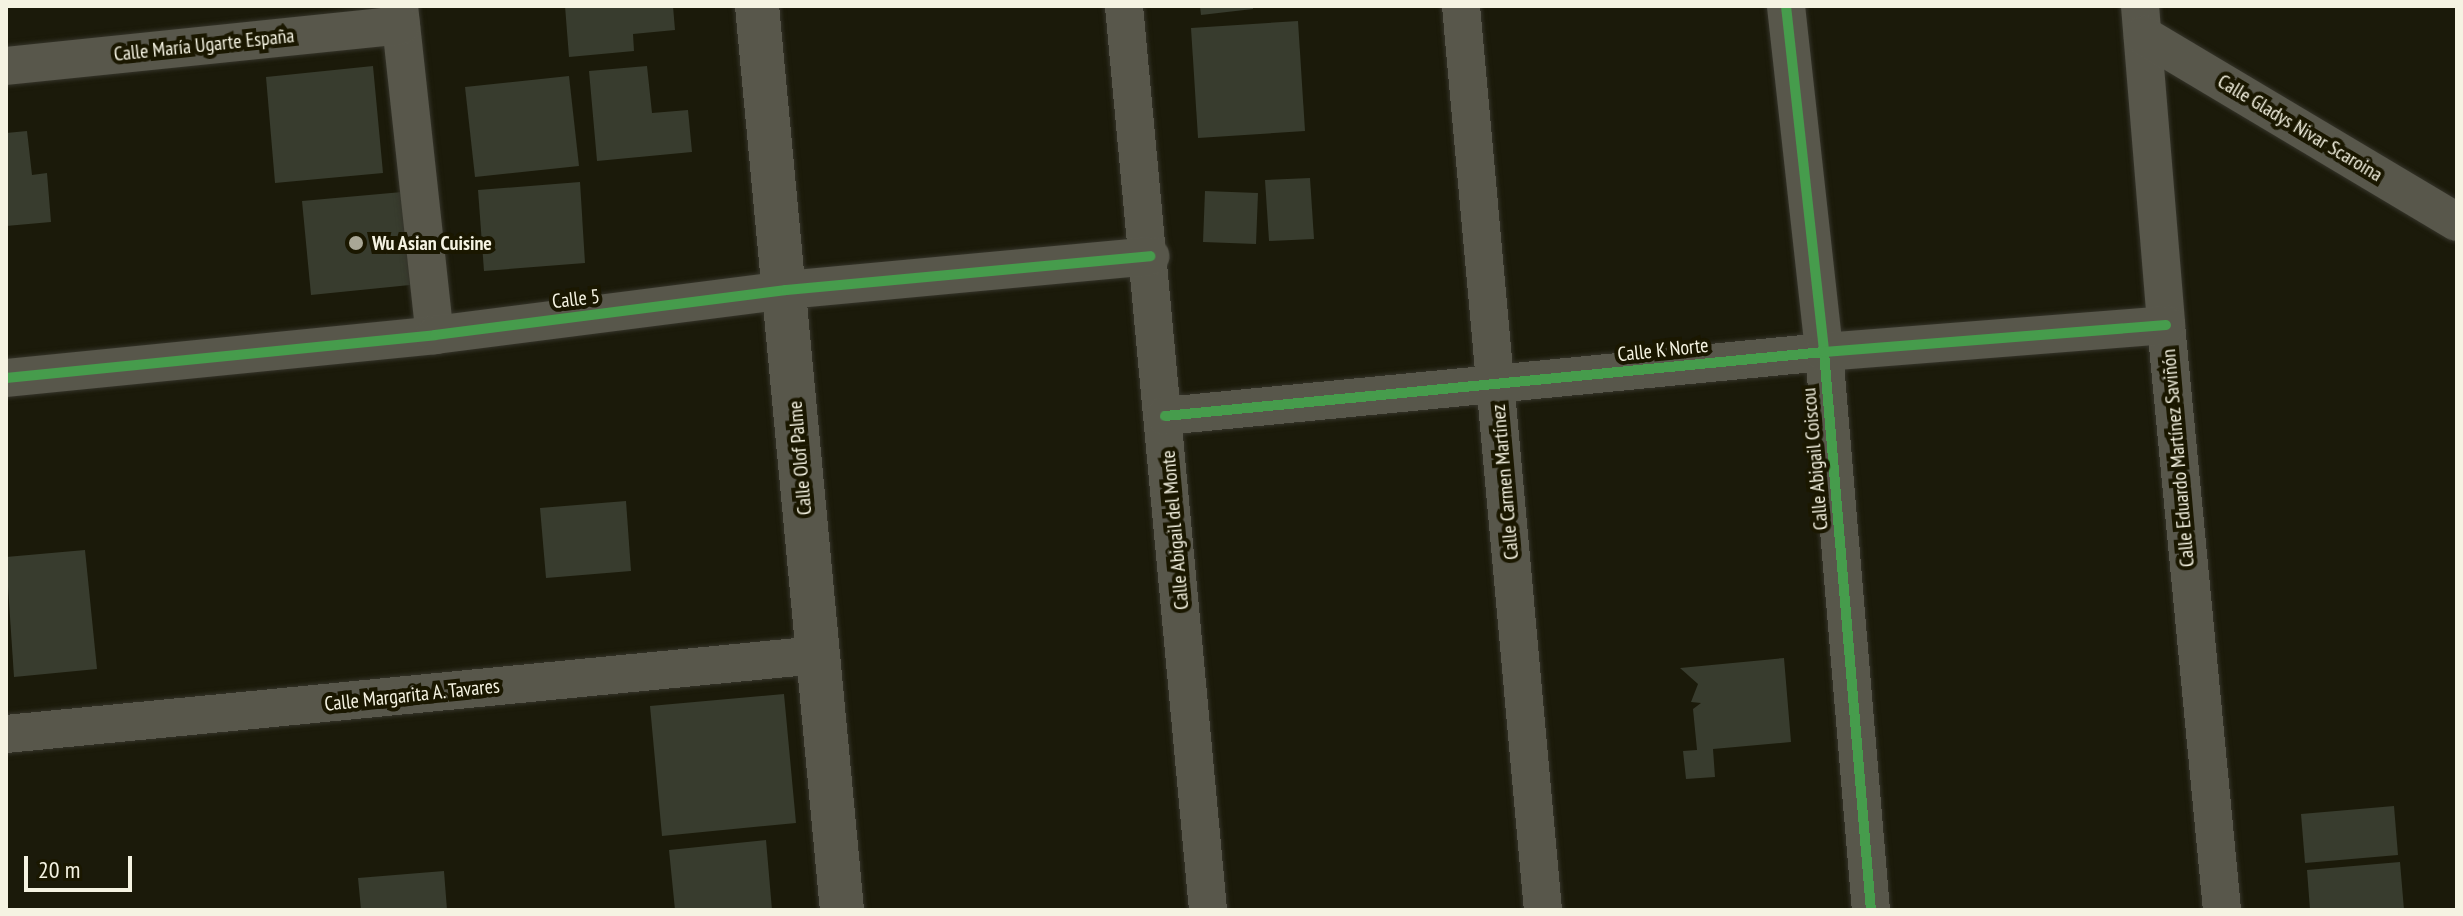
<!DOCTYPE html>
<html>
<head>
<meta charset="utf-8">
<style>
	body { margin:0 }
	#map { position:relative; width:2463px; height:916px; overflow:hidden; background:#1b1a0a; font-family:"PT Sans Narrow",sans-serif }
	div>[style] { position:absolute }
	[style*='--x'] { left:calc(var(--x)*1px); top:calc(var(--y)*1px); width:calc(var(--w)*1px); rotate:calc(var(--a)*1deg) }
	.building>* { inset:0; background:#383c2e }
	.roads { filter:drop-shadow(0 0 2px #35342a) drop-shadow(0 0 2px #35342a) }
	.minor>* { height:38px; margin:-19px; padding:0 19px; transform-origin:19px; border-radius:19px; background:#58574b }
	.tertiary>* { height:44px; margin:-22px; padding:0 22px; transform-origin:22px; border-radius:22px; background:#58574b }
	.cycleway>* { height:10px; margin:-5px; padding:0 5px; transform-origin:5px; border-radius:5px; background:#469c4c }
	.dots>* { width:22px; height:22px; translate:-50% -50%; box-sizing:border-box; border:4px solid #1a1700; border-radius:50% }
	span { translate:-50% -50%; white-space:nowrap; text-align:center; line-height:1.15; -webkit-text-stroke:8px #1a1700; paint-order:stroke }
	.street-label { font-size:20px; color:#f5f3e2 }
	.poi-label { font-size:20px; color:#f5f3e2; font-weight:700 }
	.left { translate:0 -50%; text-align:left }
	.frame { position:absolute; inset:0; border:8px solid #f5f3e2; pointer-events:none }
	.scale { position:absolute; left:24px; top:856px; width:108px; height:36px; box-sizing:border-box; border:4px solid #f5f3e2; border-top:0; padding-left:10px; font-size:24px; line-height:28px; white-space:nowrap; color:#f5f3e2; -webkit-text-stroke:6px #1a1700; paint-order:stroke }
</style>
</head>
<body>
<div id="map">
	<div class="building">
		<i style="clip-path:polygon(565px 6px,673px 6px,675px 30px,633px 34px,634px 51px,569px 57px)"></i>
		<i style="clip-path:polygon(1200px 6px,1253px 6px,1253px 9px,1201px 15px)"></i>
		<i style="clip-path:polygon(1298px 21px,1305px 131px,1198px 138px,1191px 28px)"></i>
		<i style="clip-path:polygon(373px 66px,383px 173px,275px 183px,266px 77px)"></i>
		<i style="clip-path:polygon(647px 66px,652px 113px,688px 110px,692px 152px,597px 161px,589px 71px)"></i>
		<i style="clip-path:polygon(569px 76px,579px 166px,475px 177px,465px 87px)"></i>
		<i style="clip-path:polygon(27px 131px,32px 175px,47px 173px,51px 222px,6px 226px,6px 133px)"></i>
		<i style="clip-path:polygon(1310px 178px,1314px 239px,1269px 241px,1265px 180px)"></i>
		<i style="clip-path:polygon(580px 182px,585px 263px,484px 271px,478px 190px)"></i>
		<i style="clip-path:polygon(1205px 191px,1258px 193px,1256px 244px,1203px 242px)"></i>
		<i style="clip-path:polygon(402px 192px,410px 285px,311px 295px,302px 201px)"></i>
		<i style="clip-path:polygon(626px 501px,631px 571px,546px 578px,540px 508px)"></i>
		<i style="clip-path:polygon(85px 550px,97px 669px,14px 677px,6px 557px)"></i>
		<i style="clip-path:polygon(1784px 658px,1791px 742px,1713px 749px,1715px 777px,1686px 779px,1683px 751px,1697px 750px,1693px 709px,1701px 703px,1691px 702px,1698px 684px,1680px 668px)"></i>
		<i style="clip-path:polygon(784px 694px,796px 823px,662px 836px,650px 706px)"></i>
		<i style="clip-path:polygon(2394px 806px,2398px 855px,2305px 863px,2301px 814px)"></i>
		<i style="clip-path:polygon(766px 840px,772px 910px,675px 910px,669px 850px)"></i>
		<i style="clip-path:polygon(2400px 862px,2404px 910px,2310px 910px,2307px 870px)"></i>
		<i style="clip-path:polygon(444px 871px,447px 910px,361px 910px,358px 878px)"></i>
	</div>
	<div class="roads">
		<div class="minor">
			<i style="--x:399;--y:6;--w:331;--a:83.8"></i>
			<i style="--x:1124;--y:6;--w:908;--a:84.69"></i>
			<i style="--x:1461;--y:6;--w:908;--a:84.82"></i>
			<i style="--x:1786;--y:6;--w:348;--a:83.7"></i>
			<i style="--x:1824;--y:352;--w:560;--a:85.19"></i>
			<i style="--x:2140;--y:6;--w:320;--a:85.3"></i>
			<i style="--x:2166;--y:325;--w:588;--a:84.53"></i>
			<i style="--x:2143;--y:35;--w:365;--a:30.8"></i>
			<i style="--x:6;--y:66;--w:397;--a:-5.9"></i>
			<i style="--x:6;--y:378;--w:431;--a:-5.7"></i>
			<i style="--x:435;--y:335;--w:354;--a:-7.3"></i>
			<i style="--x:786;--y:290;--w:366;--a:-5.3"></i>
			<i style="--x:1165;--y:416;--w:662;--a:-5.55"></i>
			<i style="--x:1824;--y:352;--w:343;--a:-4.5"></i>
			<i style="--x:6;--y:734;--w:815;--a:-5.56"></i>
		</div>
		<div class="tertiary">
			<i style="--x:757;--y:6;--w:908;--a:84.63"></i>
		</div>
	</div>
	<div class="cycleway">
		<i style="--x:1786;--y:6;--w:348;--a:83.7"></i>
		<i style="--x:1824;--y:352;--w:560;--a:85.19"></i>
		<i style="--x:6;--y:378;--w:431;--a:-5.7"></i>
		<i style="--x:435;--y:335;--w:354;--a:-7.3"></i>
		<i style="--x:786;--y:290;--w:366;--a:-5.3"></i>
		<i style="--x:1165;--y:416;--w:662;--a:-5.55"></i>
		<i style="--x:1824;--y:352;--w:343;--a:-4.5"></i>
	</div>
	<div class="dots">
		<i style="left:356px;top:243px;background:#a9a796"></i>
	</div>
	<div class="street-label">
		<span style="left:204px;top:45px;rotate:-6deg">Calle María Ugarte España</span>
		<span style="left:2300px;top:128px;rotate:31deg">Calle Gladys Nivar Scaroina</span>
		<span style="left:576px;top:299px;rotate:-7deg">Calle 5</span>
		<span style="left:1663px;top:350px;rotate:-6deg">Calle K Norte</span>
		<span style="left:800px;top:458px;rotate:-95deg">Calle Olof Palme</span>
		<span style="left:2178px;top:458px;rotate:-95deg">Calle Eduardo Martínez Saviñón</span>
		<span style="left:1815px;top:459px;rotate:-95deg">Calle Abigail Coiscou</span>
		<span style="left:1505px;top:482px;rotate:-95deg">Calle Carmen Martínez</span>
		<span style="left:1175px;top:530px;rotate:-95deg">Calle Abigail del Monte</span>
		<span style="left:412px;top:695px;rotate:-6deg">Calle Margarita A. Tavares</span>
	</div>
	<div class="poi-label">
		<span class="left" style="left:372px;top:243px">Wu Asian Cuisine</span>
	</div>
	<div class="frame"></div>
	<div class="scale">20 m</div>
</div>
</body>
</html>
